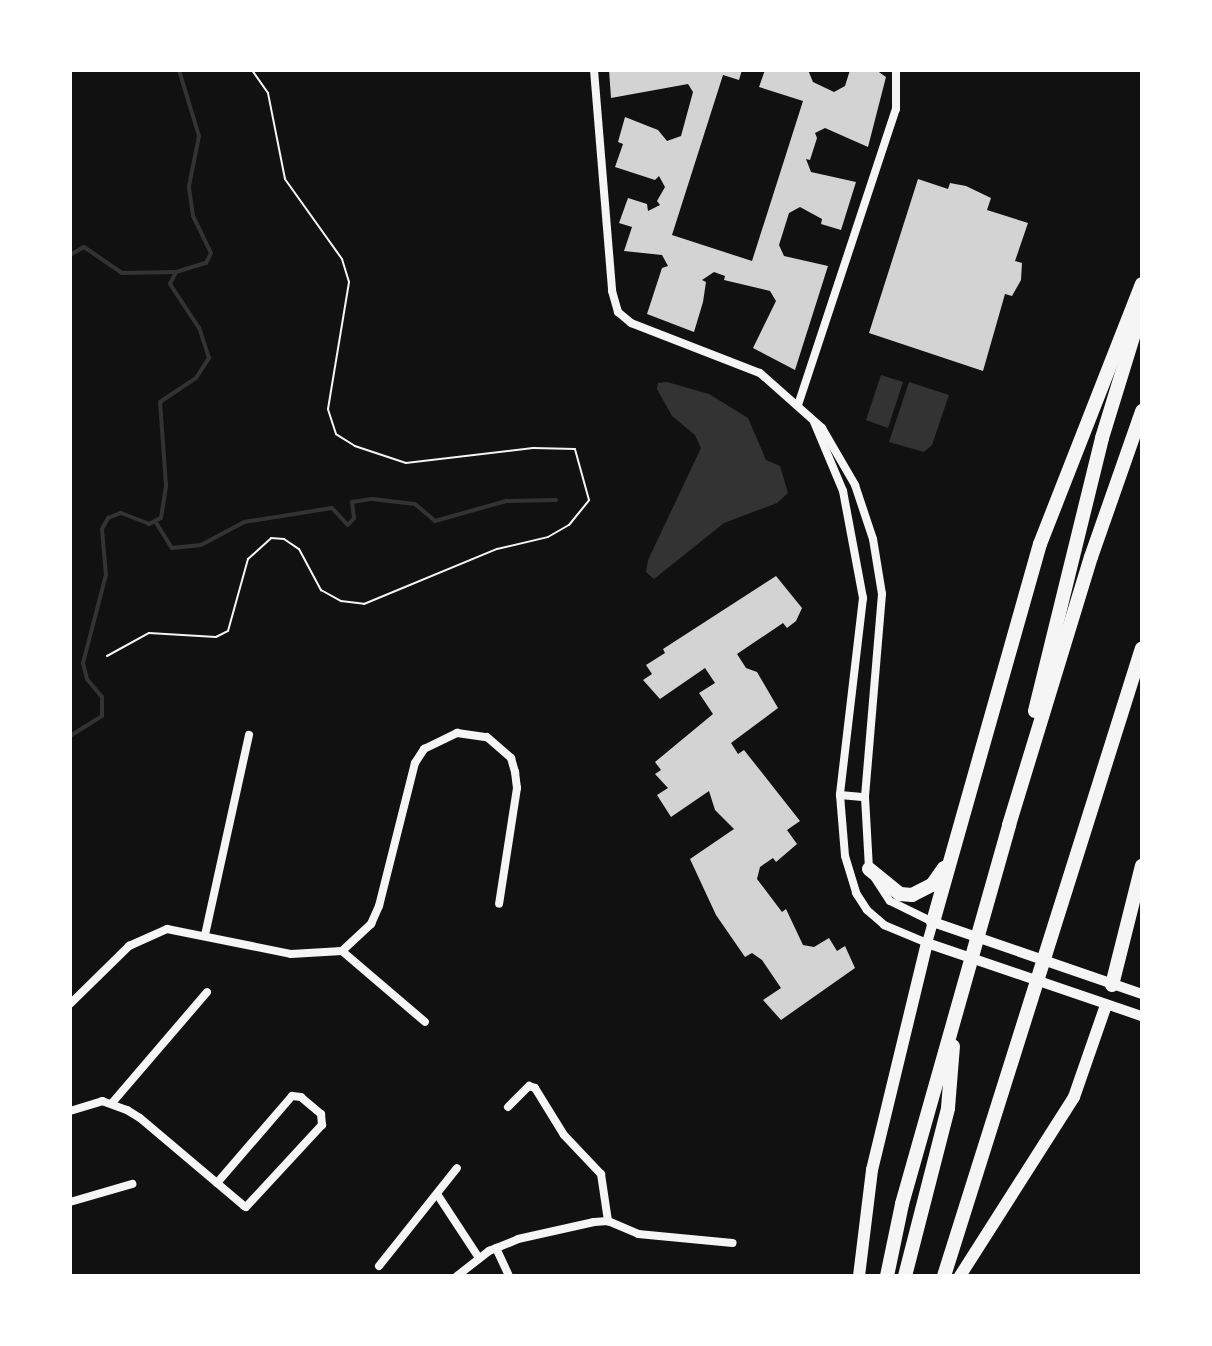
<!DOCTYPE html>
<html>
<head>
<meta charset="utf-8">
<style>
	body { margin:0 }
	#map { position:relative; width:1212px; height:1346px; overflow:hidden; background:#111; font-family:"Noto Sans",sans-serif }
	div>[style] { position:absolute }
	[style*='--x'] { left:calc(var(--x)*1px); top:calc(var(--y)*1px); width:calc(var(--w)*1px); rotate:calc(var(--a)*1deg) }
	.water>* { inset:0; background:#333 }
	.stream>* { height:4px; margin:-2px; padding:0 2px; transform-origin:2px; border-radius:2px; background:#333 }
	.building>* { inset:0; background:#d3d3d3 }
	.path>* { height:2px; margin:-1px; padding:0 1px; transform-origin:1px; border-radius:1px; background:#f5f5f5 }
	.minor>* { height:8px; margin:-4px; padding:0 4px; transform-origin:4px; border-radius:4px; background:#f5f5f5 }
	.tertiary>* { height:10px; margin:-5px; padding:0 5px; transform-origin:5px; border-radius:5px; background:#f5f5f5 }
	.primary>* { height:12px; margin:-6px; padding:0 6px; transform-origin:6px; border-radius:6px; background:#f5f5f5 }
	.motorway>* { height:14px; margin:-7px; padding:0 7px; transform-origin:7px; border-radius:7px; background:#f5f5f5 }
	span { translate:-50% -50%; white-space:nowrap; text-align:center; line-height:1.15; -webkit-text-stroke:7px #fff; paint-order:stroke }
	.frame { position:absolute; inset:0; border:72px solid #fff; pointer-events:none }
</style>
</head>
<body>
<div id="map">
	<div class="water">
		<i style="clip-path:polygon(881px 375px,903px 382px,888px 428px,866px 420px)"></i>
		<i style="clip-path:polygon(667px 382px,709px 394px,748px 418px,766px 460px,780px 466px,788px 493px,777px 503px,724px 523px,654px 579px,646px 572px,648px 560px,701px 448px,695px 435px,672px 416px,657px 389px,658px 383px)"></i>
		<i style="clip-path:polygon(909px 382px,949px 395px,932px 445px,924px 452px,889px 442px)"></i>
	</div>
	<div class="stream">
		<i style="--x:70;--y:255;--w:16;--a:-30"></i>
		<i style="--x:84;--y:247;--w:46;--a:34.4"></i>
		<i style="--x:122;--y:273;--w:54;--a:-1.1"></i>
		<i style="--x:155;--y:521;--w:32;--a:58"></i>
		<i style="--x:172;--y:548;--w:29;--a:-6"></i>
		<i style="--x:201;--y:545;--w:49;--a:-28.1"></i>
		<i style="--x:244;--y:522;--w:89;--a:-9"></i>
		<i style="--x:332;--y:508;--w:23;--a:47"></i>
		<i style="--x:348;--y:525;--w:9;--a:-49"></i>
		<i style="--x:354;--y:518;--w:16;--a:-97"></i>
		<i style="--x:352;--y:502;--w:20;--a:-9"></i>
		<i style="--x:372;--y:499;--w:43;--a:6.6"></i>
		<i style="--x:415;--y:504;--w:26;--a:40"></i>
		<i style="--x:435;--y:521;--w:74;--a:-15.7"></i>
		<i style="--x:506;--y:501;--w:50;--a:-1.1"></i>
		<i style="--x:70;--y:736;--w:38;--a:-32"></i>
		<i style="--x:102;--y:716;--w:19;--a:-90"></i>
		<i style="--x:102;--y:697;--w:23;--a:-130"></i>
		<i style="--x:87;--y:679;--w:16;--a:-104"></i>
		<i style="--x:83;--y:663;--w:91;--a:-75.4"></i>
		<i style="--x:106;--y:575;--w:46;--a:-95"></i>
		<i style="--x:102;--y:529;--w:13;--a:-61"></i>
		<i style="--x:108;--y:518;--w:14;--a:-21"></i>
		<i style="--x:121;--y:513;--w:30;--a:21"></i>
		<i style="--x:149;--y:524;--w:13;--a:-27"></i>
		<i style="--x:161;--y:518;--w:33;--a:-81"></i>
		<i style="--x:166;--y:485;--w:83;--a:-94.1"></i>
		<i style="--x:160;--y:402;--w:43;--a:-33.7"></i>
		<i style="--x:196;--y:378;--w:24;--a:-57"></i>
		<i style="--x:209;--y:358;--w:32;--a:-108"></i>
		<i style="--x:199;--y:328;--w:53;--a:-123.4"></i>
		<i style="--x:170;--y:284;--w:13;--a:-63"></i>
		<i style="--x:176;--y:272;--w:31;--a:-17"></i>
		<i style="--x:206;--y:263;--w:11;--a:-63"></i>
		<i style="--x:211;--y:253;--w:41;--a:-115.9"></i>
		<i style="--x:193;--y:216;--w:30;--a:-98"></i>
		<i style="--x:189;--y:186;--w:51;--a:-78.7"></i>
		<i style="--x:199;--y:136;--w:69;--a:-106.9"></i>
	</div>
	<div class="building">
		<i style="clip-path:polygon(609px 70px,742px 70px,739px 80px,723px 75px,672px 235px,752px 261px,803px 101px,759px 87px,765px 70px,808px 70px,813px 82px,834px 92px,845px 86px,850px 70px,876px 70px,886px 77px,868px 147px,825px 128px,815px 133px,817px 138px,810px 160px,806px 159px,811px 172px,856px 182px,841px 230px,821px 224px,822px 219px,800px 207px,789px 213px,779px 245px,784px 256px,828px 266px,795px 370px,753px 348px,776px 301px,770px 291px,724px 280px,725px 276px,714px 272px,702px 280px,706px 282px,703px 302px,694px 332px,647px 314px,662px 268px,668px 266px,662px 255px,624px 251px,632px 227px,619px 223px,628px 198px,647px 204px,648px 211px,660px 205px,657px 201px,665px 187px,659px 176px,655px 180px,615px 167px,623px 144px,618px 142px,625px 117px,658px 130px,667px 141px,681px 136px,693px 92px,688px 84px,611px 98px)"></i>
		<i style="clip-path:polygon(918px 179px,948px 189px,950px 183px,966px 186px,991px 198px,987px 210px,1028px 223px,1015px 261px,1022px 263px,1021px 280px,1012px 296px,1005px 294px,983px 371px,869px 333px)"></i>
		<i style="clip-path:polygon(776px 576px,802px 608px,796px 621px,787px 628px,783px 623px,737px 654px,746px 668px,757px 672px,778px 708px,731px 743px,738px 754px,744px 750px,800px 821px,787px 830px,797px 844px,776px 862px,773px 858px,760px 867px,757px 879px,782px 912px,786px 909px,803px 945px,814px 947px,829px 938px,837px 951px,845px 946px,855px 968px,781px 1020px,763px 1000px,781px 988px,762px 960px,752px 953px,745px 957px,716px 915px,690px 859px,734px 829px,715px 810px,709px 791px,671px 817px,657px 795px,668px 788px,655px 774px,661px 770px,655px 762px,713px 714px,699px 693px,715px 683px,705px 668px,660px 699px,643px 680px,652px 674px,646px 665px,665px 653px,663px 649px)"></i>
	</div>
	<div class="path">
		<i style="--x:107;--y:656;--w:48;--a:-28.7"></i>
		<i style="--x:149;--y:633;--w:67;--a:3.4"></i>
		<i style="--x:216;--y:637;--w:13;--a:-27"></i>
		<i style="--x:228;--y:631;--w:75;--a:-74.5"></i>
		<i style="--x:248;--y:559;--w:31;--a:-42"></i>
		<i style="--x:271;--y:538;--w:13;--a:4"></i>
		<i style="--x:284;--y:539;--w:18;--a:34"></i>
		<i style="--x:299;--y:549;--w:47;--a:61.8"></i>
		<i style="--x:321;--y:590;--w:23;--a:29"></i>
		<i style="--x:341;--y:601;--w:23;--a:7"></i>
		<i style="--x:364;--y:604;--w:144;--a:-22.5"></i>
		<i style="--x:497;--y:549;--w:52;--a:-13.2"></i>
		<i style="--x:548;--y:537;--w:24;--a:-30"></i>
		<i style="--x:569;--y:525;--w:32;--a:-51"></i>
		<i style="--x:589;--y:500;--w:53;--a:-105.4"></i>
		<i style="--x:575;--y:449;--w:42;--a:-178.6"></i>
		<i style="--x:533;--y:448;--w:128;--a:173.3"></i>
		<i style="--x:406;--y:463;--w:54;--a:-161.6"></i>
		<i style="--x:355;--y:446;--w:22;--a:-148"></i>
		<i style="--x:336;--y:434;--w:26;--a:-108"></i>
		<i style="--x:328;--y:409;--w:129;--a:-80.6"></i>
		<i style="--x:349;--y:282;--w:24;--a:-107"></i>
		<i style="--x:342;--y:259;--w:98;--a:-125.5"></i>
		<i style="--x:285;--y:179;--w:88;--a:-101.2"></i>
		<i style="--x:268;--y:93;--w:28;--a:-125"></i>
	</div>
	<div class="minor">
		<i style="--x:594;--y:70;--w:222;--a:85.3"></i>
		<i style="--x:612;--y:291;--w:22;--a:74"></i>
		<i style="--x:618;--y:312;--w:17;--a:40"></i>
		<i style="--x:631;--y:323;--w:138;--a:21.2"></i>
		<i style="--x:760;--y:373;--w:83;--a:41.6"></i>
		<i style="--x:822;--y:428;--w:66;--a:59.9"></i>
		<i style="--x:855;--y:485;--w:57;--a:71.6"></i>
		<i style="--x:873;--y:539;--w:56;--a:80.7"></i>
		<i style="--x:882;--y:594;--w:204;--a:94.8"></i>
		<i style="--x:865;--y:797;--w:72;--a:86.8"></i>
		<i style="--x:869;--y:869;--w:38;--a:57"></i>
		<i style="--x:890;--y:901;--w:48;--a:26"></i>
		<i style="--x:798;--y:405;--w:312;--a:-71.7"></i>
		<i style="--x:896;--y:109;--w:39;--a:-90"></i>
		<i style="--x:814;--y:422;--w:75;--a:67.2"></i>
		<i style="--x:843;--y:491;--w:109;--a:79.4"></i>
		<i style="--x:863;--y:598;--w:198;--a:96.7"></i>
		<i style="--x:840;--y:795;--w:61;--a:85.3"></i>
		<i style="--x:845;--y:856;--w:39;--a:73"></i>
		<i style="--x:856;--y:893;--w:20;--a:57"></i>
		<i style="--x:867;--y:910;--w:23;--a:41"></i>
		<i style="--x:884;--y:925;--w:47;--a:22.7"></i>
		<i style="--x:840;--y:795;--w:25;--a:5"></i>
		<i style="--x:205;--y:935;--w:205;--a:-77.6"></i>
		<i style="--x:342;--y:951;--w:109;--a:40.5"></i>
		<i style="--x:70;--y:1004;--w:83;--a:-44.5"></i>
		<i style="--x:129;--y:946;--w:42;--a:-24.1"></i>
		<i style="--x:167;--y:929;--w:126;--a:11.4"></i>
		<i style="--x:291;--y:954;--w:51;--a:-3.4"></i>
		<i style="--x:342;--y:951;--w:40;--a:-43"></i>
		<i style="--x:371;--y:924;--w:20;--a:-66"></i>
		<i style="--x:379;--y:906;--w:147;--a:-75.9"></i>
		<i style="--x:415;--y:763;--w:17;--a:-57"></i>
		<i style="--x:424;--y:749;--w:37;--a:-26"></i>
		<i style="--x:457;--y:733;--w:30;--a:8"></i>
		<i style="--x:487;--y:737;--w:32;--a:41"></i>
		<i style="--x:511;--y:758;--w:15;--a:74"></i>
		<i style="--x:515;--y:772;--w:16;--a:83"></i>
		<i style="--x:517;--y:788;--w:117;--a:98.8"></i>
		<i style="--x:112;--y:1103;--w:146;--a:-49.4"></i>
		<i style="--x:508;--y:1107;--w:30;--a:-45"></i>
		<i style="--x:529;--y:1086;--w:6;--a:18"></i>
		<i style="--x:535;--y:1088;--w:55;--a:58.3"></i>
		<i style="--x:564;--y:1135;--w:54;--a:46.5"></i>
		<i style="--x:601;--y:1174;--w:48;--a:81.5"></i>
		<i style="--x:70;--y:1111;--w:34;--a:-17"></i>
		<i style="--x:102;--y:1101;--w:27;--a:20"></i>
		<i style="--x:127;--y:1110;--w:15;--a:32"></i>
		<i style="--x:140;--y:1118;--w:136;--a:40.2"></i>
		<i style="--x:244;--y:1206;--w:2;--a:27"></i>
		<i style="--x:246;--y:1207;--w:112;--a:-47.2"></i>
		<i style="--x:322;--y:1125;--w:11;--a:-95"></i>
		<i style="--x:321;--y:1114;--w:26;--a:-140"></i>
		<i style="--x:301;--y:1097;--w:9;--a:-174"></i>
		<i style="--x:292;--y:1096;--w:115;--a:130.8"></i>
		<i style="--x:437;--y:1194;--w:77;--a:56.7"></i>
		<i style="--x:70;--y:1202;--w:65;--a:-16.2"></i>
		<i style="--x:496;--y:1248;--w:31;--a:65"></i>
		<i style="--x:379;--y:1266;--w:125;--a:-51.5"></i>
		<i style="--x:457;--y:1276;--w:41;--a:-38"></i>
		<i style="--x:489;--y:1251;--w:31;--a:-22"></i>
		<i style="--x:518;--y:1239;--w:78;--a:-12.6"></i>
		<i style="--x:594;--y:1222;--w:14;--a:-4"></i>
		<i style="--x:608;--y:1221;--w:33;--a:23"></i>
		<i style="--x:638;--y:1234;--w:95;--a:5.4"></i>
	</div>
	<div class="tertiary">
		<i style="--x:1142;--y:994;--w:221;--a:-161"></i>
		<i style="--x:933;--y:922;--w:22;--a:106"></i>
		<i style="--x:927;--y:943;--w:227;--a:18.8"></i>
	</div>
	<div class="primary">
		<i style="--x:859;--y:1276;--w:107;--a:-83"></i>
		<i style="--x:872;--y:1170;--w:234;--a:-76.4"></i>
		<i style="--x:960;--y:1276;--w:212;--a:-57.5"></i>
		<i style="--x:1074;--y:1097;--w:97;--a:-70.8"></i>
	</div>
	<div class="motorway">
		<i style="--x:1035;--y:711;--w:281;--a:-76.2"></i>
		<i style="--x:1102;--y:438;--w:136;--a:-72.9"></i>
		<i style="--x:869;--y:869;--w:40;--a:39"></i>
		<i style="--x:900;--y:894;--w:12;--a:5"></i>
		<i style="--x:912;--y:895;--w:22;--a:-27"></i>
		<i style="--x:932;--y:885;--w:21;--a:-55"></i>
		<i style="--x:933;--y:922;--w:393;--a:-74.2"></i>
		<i style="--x:1040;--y:544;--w:279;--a:-68.6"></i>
		<i style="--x:1112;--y:985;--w:123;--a:-75.9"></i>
		<i style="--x:887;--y:1276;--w:74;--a:-78.2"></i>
		<i style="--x:902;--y:1204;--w:394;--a:-74.2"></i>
		<i style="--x:1009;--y:825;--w:280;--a:-73"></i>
		<i style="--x:1091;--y:557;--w:155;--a:-70.7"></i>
		<i style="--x:905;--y:1276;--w:173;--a:-75.6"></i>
		<i style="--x:948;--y:1108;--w:62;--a:-85.4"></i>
		<i style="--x:944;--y:1276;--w:658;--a:-72.5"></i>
	</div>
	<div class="frame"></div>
</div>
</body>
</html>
